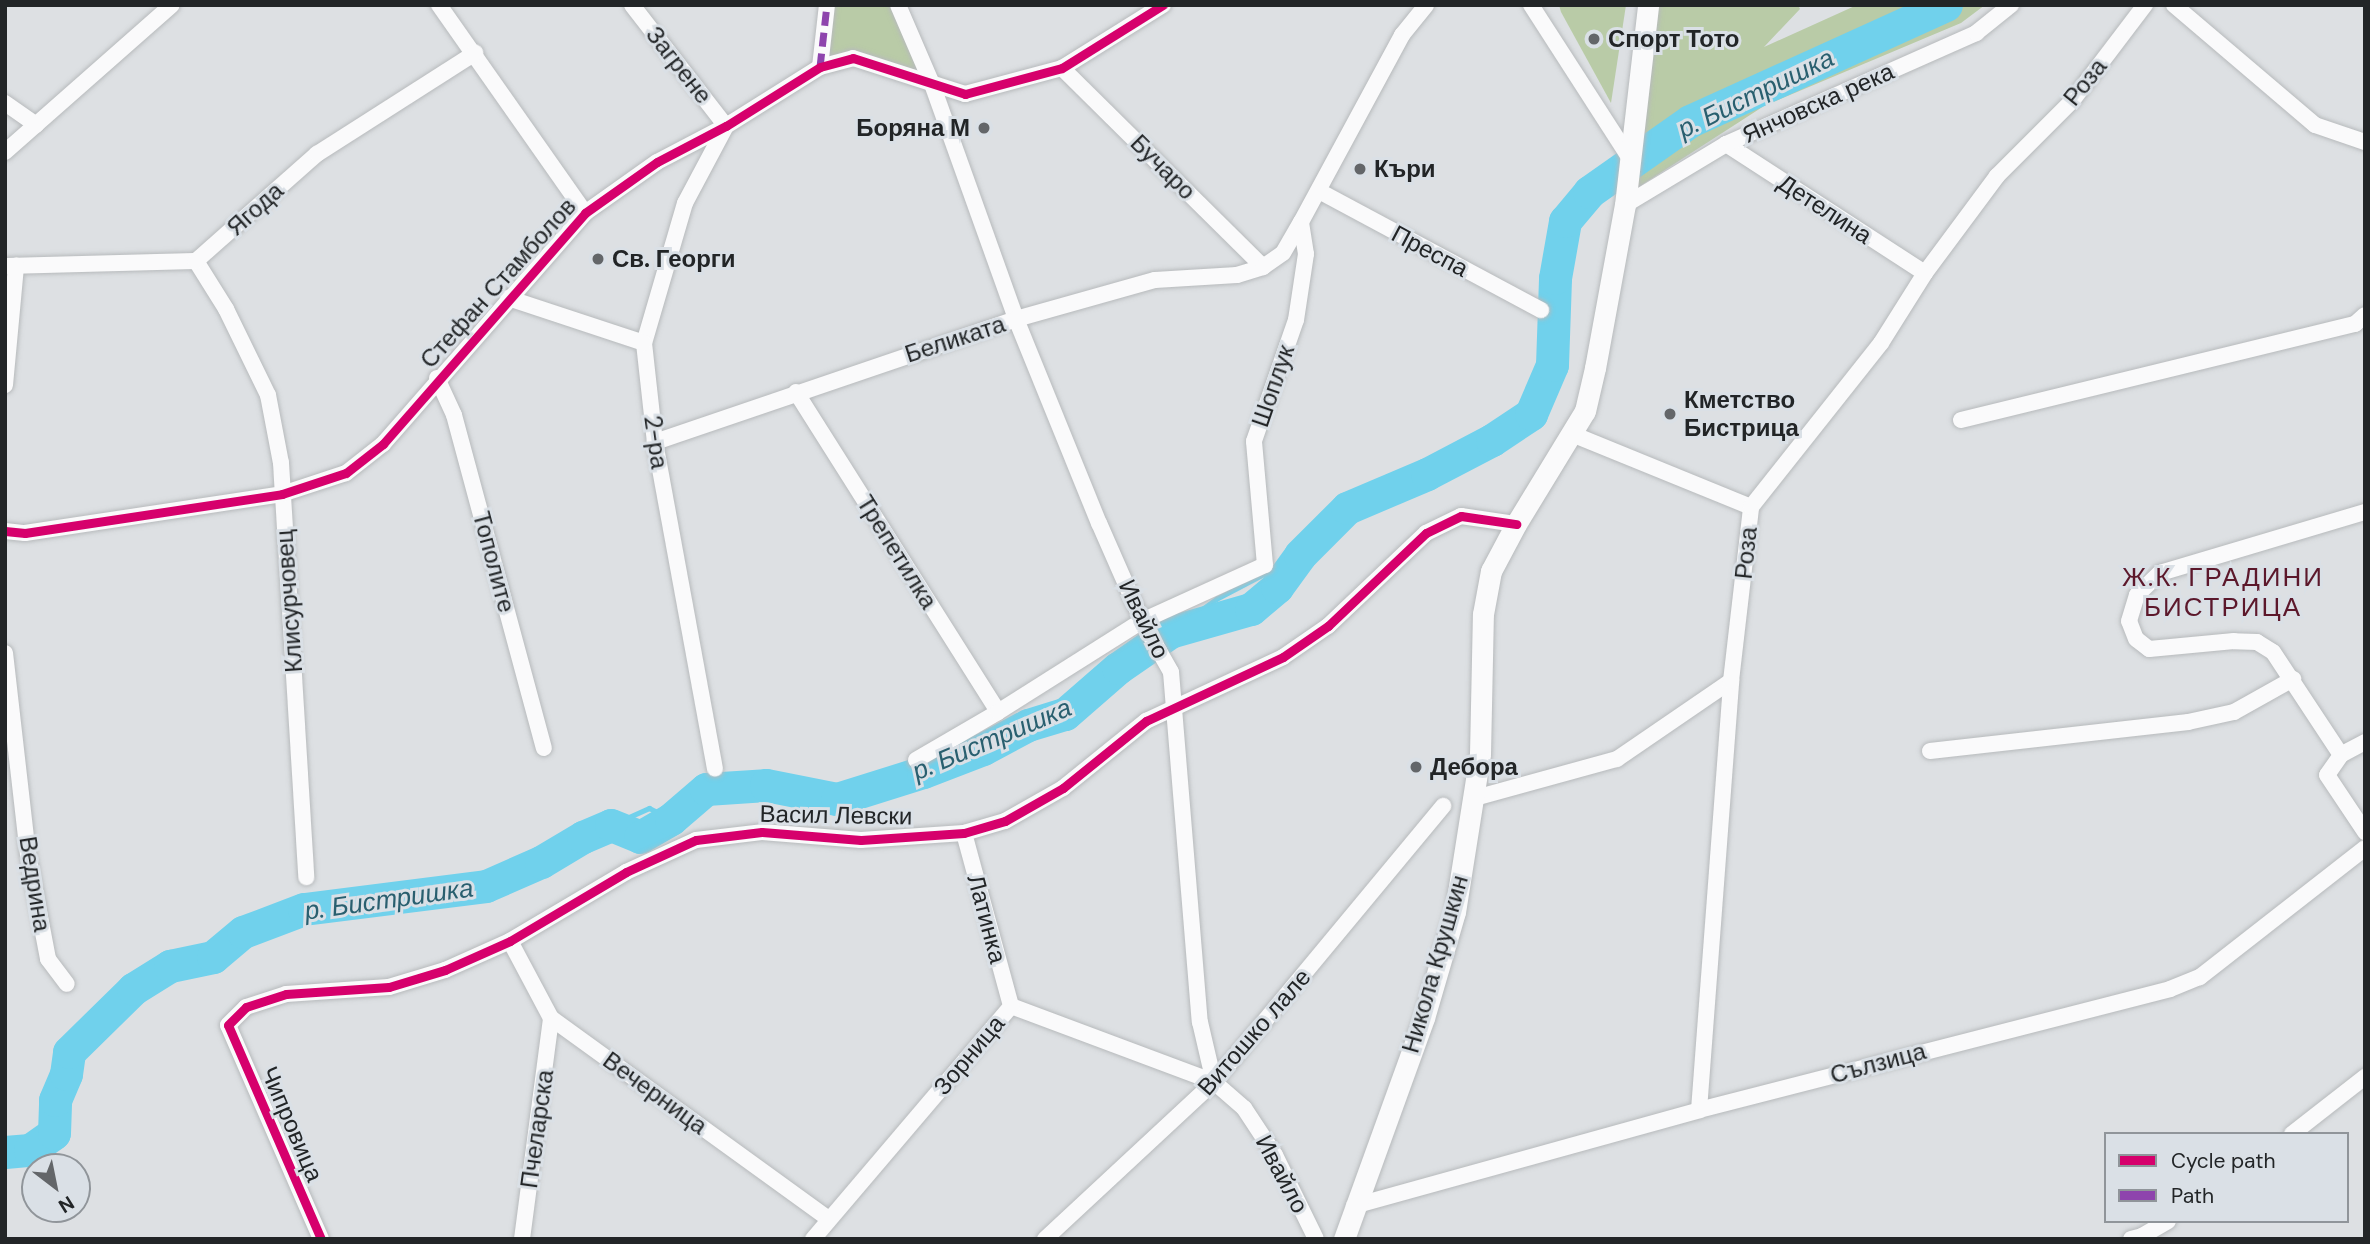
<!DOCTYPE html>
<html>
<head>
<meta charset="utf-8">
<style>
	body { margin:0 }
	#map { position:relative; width:2370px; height:1244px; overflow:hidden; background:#dde0e3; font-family:"DM Sans",sans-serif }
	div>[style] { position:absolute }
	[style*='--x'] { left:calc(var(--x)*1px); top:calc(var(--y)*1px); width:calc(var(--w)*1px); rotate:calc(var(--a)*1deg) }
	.green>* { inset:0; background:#b9cba7 }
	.stream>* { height:5px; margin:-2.5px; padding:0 2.5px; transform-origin:2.5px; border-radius:2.5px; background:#70d1ec }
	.river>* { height:33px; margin:-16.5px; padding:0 16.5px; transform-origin:16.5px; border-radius:16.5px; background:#70d1ec }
	.roads { filter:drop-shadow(0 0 2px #b7babc) drop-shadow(0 0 2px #b7babc) }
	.minor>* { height:16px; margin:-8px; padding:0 8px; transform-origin:8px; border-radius:8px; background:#fafafb }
	.tertiary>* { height:21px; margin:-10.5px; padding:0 10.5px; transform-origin:10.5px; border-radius:10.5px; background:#fafafb }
	.quiet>* { height:7px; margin-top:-3.5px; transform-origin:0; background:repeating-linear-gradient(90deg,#8e44ad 0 14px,transparent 0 21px) }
	.cycleway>* { height:9px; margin:-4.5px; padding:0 4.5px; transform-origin:4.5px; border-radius:4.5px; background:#d6006c }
	.dots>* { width:19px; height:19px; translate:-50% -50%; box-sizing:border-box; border:4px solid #dae0e6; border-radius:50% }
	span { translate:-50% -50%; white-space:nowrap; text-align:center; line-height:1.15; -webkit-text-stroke:6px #dae0e6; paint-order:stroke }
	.poi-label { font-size:24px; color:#222527; font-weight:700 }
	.left { translate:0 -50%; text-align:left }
	.right { translate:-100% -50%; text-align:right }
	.street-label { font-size:24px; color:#222527 }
	.water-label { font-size:26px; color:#295f6f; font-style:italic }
	.neighbourhood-label { font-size:26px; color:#5c182b; letter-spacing:2px }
	.frame { position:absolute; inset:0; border:7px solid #222527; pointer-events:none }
	.legend { position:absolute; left:2104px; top:1132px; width:245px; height:91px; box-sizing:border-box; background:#dae0e6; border:2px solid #90959a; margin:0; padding:9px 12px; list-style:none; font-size:21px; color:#222527 }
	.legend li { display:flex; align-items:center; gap:14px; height:35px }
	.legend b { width:35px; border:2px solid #90959a }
	.north { position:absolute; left:21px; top:1153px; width:70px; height:70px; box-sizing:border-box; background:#dae0e6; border:2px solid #90959a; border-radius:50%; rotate:148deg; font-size:19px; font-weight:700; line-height:28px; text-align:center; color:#222527 }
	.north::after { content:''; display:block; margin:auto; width:24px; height:32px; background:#636669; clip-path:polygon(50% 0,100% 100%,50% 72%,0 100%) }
</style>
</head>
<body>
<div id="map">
	<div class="green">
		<i style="clip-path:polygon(827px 5px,898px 5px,932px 84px,853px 58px,820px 67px)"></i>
		<i style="clip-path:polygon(1559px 5px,1626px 5px,1611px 103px,1561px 12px)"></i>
		<i style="clip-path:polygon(1659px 5px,1798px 5px,1800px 9px,1764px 47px,1857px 5px,1985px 5px,1961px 23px,1764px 106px,1637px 188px)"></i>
	</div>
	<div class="stream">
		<i style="--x:1170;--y:632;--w:57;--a:-35.7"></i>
		<i style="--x:1216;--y:599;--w:95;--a:-27.6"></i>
		<i style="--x:611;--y:825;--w:42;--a:-24.1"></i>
		<i style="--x:649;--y:808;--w:25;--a:27"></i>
	</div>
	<div class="river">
		<i style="--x:5;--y:1152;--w:25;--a:-5"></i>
		<i style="--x:30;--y:1150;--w:29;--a:-35"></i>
		<i style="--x:54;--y:1133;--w:33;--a:-88"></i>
		<i style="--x:55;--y:1100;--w:28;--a:-67"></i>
		<i style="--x:66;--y:1074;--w:22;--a:-82"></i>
		<i style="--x:69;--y:1052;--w:90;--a:-44.5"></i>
		<i style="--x:133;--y:989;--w:44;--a:-31.9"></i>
		<i style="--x:170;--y:966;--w:44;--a:-11.8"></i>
		<i style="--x:213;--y:957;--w:39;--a:-40"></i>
		<i style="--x:243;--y:932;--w:65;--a:-20.7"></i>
		<i style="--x:304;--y:909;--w:183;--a:-7.2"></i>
		<i style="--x:486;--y:886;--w:60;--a:-23.6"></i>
		<i style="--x:541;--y:862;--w:49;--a:-30.8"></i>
		<i style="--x:583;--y:837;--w:30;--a:-23"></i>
		<i style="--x:611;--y:825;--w:31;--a:22"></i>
		<i style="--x:640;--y:837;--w:36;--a:-30"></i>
		<i style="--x:671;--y:819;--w:46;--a:-40.6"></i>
		<i style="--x:706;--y:789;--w:60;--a:-3.8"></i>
		<i style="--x:766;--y:785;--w:72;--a:11.2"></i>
		<i style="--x:837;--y:799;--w:90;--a:-17.4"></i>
		<i style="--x:923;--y:772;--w:64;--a:-21"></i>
		<i style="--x:983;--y:749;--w:51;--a:-28.1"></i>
		<i style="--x:1028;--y:725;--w:39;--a:-17"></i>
		<i style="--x:1065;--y:714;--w:70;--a:-41"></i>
		<i style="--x:1118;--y:668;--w:63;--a:-34.7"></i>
		<i style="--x:1170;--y:632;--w:84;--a:-15.9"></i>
		<i style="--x:1251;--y:609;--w:34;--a:-40"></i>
		<i style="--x:1277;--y:587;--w:39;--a:-54"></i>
		<i style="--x:1300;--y:555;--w:66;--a:-45"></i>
		<i style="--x:1347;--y:508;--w:87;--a:-23"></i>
		<i style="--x:1427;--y:474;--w:73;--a:-27.6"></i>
		<i style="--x:1492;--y:440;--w:47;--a:-33.7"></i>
		<i style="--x:1531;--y:414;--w:53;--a:-66.8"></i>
		<i style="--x:1552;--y:365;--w:87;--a:-88"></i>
		<i style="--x:1555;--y:278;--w:58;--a:-80"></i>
		<i style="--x:1565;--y:221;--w:38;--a:-50"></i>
		<i style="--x:1589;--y:192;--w:123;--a:-35.1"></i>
		<i style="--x:1690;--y:121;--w:281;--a:-24.4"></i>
	</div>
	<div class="roads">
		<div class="minor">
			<i style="--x:439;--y:5;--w:254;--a:54.9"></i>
			<i style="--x:632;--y:5;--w:153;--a:52.2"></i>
			<i style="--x:726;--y:126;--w:87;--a:118"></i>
			<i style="--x:685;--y:203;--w:146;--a:106.3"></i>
			<i style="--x:644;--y:343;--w:100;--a:83.7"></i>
			<i style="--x:655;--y:442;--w:332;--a:79.6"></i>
			<i style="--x:898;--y:5;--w:86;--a:66.7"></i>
			<i style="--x:932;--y:84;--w:250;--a:70.3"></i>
			<i style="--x:1016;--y:319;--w:220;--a:67.9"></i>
			<i style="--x:1099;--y:523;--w:107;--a:66.3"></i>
			<i style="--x:1142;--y:621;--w:59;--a:60.4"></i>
			<i style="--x:1171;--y:672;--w:351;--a:85.3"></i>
			<i style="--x:1200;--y:1022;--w:62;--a:76.9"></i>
			<i style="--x:1214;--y:1082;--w:40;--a:41"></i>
			<i style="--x:1244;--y:1108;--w:56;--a:56.6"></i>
			<i style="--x:1275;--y:1155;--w:93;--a:64"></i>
			<i style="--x:1531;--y:5;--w:181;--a:57.2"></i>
			<i style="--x:2174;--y:5;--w:185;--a:40.4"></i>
			<i style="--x:2315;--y:125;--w:53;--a:18.8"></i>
			<i style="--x:820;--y:67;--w:62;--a:-83.6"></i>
			<i style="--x:1062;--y:68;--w:283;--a:44.7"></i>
			<i style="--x:5;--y:103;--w:38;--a:35"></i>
			<i style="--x:1726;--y:144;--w:237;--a:33"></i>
			<i style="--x:5;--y:152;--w:222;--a:-41.4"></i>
			<i style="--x:1319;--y:191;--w:252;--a:28.2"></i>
			<i style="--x:1625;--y:205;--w:118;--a:-31.1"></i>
			<i style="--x:1726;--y:144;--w:274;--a:-23.9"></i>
			<i style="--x:1976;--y:33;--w:45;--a:-38.7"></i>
			<i style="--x:196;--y:261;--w:57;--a:58"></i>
			<i style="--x:226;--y:309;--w:96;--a:64"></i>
			<i style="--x:268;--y:395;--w:69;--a:79.2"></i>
			<i style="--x:281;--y:463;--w:415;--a:86.5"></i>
			<i style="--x:5;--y:266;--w:191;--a:-1.5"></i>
			<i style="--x:196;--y:261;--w:162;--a:-41.5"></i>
			<i style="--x:317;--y:154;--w:188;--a:-32.6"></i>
			<i style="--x:508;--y:298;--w:143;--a:18.3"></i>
			<i style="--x:437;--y:378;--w:41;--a:65.3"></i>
			<i style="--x:454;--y:415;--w:345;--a:74.9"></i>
			<i style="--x:5;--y:385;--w:120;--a:-84.7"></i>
			<i style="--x:796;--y:392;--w:378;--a:57.7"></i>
			<i style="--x:1961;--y:420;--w:406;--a:-13.7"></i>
			<i style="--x:2355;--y:324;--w:13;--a:-42"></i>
			<i style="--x:1572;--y:434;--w:193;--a:22.2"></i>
			<i style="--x:655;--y:442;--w:381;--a:-18.8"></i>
			<i style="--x:1016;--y:319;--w:144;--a:-15.7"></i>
			<i style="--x:1155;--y:280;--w:82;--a:-3.5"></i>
			<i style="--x:1237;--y:275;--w:27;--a:-17"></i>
			<i style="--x:1263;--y:267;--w:24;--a:-35"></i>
			<i style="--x:1283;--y:253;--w:36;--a:-60"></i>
			<i style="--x:5;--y:531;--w:20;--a:6"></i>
			<i style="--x:25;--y:533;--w:260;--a:-8.6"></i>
			<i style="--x:282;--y:494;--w:67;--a:-18.2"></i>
			<i style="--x:346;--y:473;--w:47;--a:-38.1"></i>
			<i style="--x:383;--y:444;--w:307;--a:-48.8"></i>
			<i style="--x:585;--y:213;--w:88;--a:-35.3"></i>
			<i style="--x:657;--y:162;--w:78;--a:-27.6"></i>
			<i style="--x:726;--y:126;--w:111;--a:-32.1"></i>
			<i style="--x:820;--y:67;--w:34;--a:-15"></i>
			<i style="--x:853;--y:58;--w:118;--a:17.8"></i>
			<i style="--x:965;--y:94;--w:100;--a:-15"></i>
			<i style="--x:1062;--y:68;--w:119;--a:-32"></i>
			<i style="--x:5;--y:653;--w:202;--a:83.5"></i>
			<i style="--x:28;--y:854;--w:107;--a:79.2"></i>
			<i style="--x:48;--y:959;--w:31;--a:53"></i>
			<i style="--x:2365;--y:742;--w:27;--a:152"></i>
			<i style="--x:2341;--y:755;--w:24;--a:125"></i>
			<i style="--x:2327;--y:775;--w:69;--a:56.3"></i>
			<i style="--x:1930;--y:751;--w:260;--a:-6.4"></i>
			<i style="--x:2188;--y:722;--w:47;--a:-12.3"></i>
			<i style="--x:2234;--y:712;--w:68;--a:-29.2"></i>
			<i style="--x:2341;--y:755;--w:123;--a:-123.4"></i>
			<i style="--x:2273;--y:652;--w:19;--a:-148"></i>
			<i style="--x:2257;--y:642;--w:23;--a:-178"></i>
			<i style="--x:2234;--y:641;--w:85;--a:174.6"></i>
			<i style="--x:2149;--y:649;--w:16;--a:-142"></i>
			<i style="--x:2136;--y:639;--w:19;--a:-111"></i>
			<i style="--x:2129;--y:621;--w:27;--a:-73"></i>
			<i style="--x:2137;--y:595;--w:32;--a:-44"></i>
			<i style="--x:2160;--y:573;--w:214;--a:-16.6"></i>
			<i style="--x:916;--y:760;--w:95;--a:-30.3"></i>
			<i style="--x:998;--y:712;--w:170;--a:-32.3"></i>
			<i style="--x:1142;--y:621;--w:135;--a:-24.5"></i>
			<i style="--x:1265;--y:565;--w:124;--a:-95.1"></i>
			<i style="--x:1254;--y:441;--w:128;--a:-70.9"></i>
			<i style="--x:1296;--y:320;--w:67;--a:-81.4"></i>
			<i style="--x:1306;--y:254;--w:32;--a:-99"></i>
			<i style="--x:1301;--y:222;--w:213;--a:-61.6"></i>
			<i style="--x:1402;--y:35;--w:38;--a:-51"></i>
			<i style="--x:1475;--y:798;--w:147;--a:-15.4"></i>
			<i style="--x:1617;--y:759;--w:138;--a:-34.4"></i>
			<i style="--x:964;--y:833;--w:179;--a:74.8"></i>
			<i style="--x:510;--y:941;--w:87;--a:62"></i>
			<i style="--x:551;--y:1018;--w:343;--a:35.9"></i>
			<i style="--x:1011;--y:1006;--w:217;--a:20.5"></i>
			<i style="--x:1699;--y:1110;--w:430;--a:-85.7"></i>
			<i style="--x:1731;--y:681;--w:175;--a:-83.4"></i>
			<i style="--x:1751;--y:507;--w:209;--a:-51.6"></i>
			<i style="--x:1881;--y:343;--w:83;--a:-57.8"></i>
			<i style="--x:1925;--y:273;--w:121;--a:-53.4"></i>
			<i style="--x:1997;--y:176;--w:106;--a:-45"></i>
			<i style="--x:2072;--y:101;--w:121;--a:-52.8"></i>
			<i style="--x:2292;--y:1134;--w:93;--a:-38"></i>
			<i style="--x:1354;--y:1206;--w:358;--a:-15.5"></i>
			<i style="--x:1699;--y:1110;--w:486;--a:-14.4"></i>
			<i style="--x:2170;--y:989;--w:32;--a:-22"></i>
			<i style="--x:2200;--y:977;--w:209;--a:-38"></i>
			<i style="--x:321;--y:1239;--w:233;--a:-113.5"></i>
			<i style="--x:228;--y:1025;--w:25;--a:-45"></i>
			<i style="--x:246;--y:1007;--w:42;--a:-18"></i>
			<i style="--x:286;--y:994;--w:103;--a:-3.9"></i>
			<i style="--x:389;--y:987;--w:59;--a:-16.9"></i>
			<i style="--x:445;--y:970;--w:71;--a:-24"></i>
			<i style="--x:510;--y:941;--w:135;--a:-30.7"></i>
			<i style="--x:626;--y:872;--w:77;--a:-24.6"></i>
			<i style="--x:696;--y:840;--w:66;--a:-6.9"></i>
			<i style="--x:762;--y:832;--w:99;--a:4.6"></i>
			<i style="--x:861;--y:840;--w:103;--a:-3.9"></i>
			<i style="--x:964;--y:833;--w:43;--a:-16.3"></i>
			<i style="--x:1005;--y:821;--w:67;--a:-29.6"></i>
			<i style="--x:1063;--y:788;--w:107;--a:-38.9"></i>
			<i style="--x:1146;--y:721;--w:151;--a:-25"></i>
			<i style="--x:1283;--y:657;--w:55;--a:-34.6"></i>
			<i style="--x:1328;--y:626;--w:135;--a:-43.5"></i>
			<i style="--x:1426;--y:533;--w:39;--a:-26"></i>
			<i style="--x:1461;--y:516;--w:56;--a:8.3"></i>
			<i style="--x:522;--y:1239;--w:223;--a:-82.5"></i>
			<i style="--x:813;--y:1239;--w:306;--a:-49.6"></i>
			<i style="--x:1045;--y:1239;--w:231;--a:-42.9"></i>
			<i style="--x:1214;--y:1082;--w:359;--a:-50.3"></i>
			<i style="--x:2131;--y:1239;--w:11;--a:-15"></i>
			<i style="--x:2142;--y:1236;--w:30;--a:-30"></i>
		</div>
		<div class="tertiary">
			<i style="--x:1344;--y:1239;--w:235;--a:-70.1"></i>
			<i style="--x:1424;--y:1018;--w:110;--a:-73.7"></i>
			<i style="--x:1455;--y:912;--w:160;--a:-81"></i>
			<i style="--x:1480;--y:754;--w:140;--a:-88.8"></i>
			<i style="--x:1483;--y:614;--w:44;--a:-79.5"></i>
			<i style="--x:1491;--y:571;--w:53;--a:-62"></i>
			<i style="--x:1516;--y:524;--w:132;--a:-58.6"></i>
			<i style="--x:1585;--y:411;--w:44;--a:-76.9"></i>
			<i style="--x:1595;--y:368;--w:166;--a:-79.6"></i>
			<i style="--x:1625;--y:205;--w:201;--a:-83.4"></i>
		</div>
	</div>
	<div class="quiet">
		<i style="--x:820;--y:67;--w:62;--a:-83.6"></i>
	</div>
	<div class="cycleway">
		<i style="--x:5;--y:531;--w:20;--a:6"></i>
		<i style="--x:25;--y:533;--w:260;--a:-8.6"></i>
		<i style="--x:282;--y:494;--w:67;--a:-18.2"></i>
		<i style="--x:346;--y:473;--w:47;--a:-38.1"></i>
		<i style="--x:383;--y:444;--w:307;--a:-48.8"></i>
		<i style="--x:585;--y:213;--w:88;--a:-35.3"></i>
		<i style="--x:657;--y:162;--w:78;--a:-27.6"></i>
		<i style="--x:726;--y:126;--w:111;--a:-32.1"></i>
		<i style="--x:820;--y:67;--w:34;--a:-15"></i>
		<i style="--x:853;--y:58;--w:118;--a:17.8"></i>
		<i style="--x:965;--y:94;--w:100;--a:-15"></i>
		<i style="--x:1062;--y:68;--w:119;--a:-32"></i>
		<i style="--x:321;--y:1239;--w:233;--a:-113.5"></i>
		<i style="--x:228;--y:1025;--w:25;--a:-45"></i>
		<i style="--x:246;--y:1007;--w:42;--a:-18"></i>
		<i style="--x:286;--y:994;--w:103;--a:-3.9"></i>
		<i style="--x:389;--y:987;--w:59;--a:-16.9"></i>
		<i style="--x:445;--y:970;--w:71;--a:-24"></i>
		<i style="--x:510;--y:941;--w:135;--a:-30.7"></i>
		<i style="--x:626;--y:872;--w:77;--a:-24.6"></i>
		<i style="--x:696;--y:840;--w:66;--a:-6.9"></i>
		<i style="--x:762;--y:832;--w:99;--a:4.6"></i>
		<i style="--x:861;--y:840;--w:103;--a:-3.9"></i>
		<i style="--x:964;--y:833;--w:43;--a:-16.3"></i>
		<i style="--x:1005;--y:821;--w:67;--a:-29.6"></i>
		<i style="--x:1063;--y:788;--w:107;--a:-38.9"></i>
		<i style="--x:1146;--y:721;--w:151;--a:-25"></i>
		<i style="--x:1283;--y:657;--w:55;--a:-34.6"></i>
		<i style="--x:1328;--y:626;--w:135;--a:-43.5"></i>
		<i style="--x:1426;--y:533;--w:39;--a:-26"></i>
		<i style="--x:1461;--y:516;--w:56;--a:8.3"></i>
	</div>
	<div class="dots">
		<i style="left:1594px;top:39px;background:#636669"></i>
		<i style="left:984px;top:128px;background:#636669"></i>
		<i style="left:1360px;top:169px;background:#636669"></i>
		<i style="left:598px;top:259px;background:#636669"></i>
		<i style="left:1670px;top:414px;background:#636669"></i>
		<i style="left:1416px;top:767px;background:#636669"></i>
	</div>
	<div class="poi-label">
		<span class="left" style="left:1608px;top:39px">Спорт Тото</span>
		<span class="right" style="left:970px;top:128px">Боряна М</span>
		<span class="left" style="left:1374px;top:169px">Къри</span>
		<span class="left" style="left:612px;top:259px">Св. Георги</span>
		<span class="left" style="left:1684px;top:414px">Кметство<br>Бистрица</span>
		<span class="left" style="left:1430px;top:767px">Дебора</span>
	</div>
	<div class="street-label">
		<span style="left:679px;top:65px;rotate:52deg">Загрене</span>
		<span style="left:2085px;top:82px;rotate:-51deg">Роза</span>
		<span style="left:1818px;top:103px;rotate:-24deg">Янчовска река</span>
		<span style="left:1163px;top:167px;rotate:45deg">Бучаро</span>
		<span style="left:255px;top:209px;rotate:-42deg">Ягода</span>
		<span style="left:1825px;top:209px;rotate:33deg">Детелина</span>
		<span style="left:1430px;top:251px;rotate:28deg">Преспа</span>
		<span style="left:498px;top:283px;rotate:-48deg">Стефан Стамболов</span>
		<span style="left:955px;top:339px;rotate:-18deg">Беликата</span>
		<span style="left:1273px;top:386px;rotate:-71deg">Шоплук</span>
		<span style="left:656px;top:442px;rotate:82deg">2-ра</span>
		<span style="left:897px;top:552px;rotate:58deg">Трепетилка</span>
		<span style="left:1746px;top:553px;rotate:-84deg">Роза</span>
		<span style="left:494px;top:562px;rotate:75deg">Тополите</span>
		<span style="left:289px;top:601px;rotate:-94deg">Клисурчовец</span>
		<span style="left:1144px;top:619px;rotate:64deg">Ивайло</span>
		<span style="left:836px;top:815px;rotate:1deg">Васил Левски</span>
		<span style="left:35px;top:884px;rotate:81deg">Ведрина</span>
		<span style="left:987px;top:919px;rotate:75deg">Латинка</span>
		<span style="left:1435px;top:964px;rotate:-74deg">Никола Крушкин</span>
		<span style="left:1254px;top:1032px;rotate:-49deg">Витошко лале</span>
		<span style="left:969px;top:1055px;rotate:-50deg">Зорница</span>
		<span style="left:1878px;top:1063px;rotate:-15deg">Сълзица</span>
		<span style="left:655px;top:1093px;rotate:36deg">Вечерница</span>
		<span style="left:292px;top:1124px;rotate:67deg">Чипровица</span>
		<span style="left:537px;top:1129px;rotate:-82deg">Пчеларска</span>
		<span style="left:1282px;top:1174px;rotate:62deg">Ивайло</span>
	</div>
	<div class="water-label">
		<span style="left:1756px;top:94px;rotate:-26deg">р. Бистришка</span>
		<span style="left:992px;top:740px;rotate:-23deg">р. Бистришка</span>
		<span style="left:389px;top:900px;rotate:-8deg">р. Бистришка</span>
	</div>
	<div class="neighbourhood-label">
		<span style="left:2223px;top:593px">Ж.К. ГРАДИНИ<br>БИСТРИЦА</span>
	</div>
	<div class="frame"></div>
	<ul class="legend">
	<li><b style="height:9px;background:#d6006c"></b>Cycle path</li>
	<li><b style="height:9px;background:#8e44ad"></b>Path</li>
	</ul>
	<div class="north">N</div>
</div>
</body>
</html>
